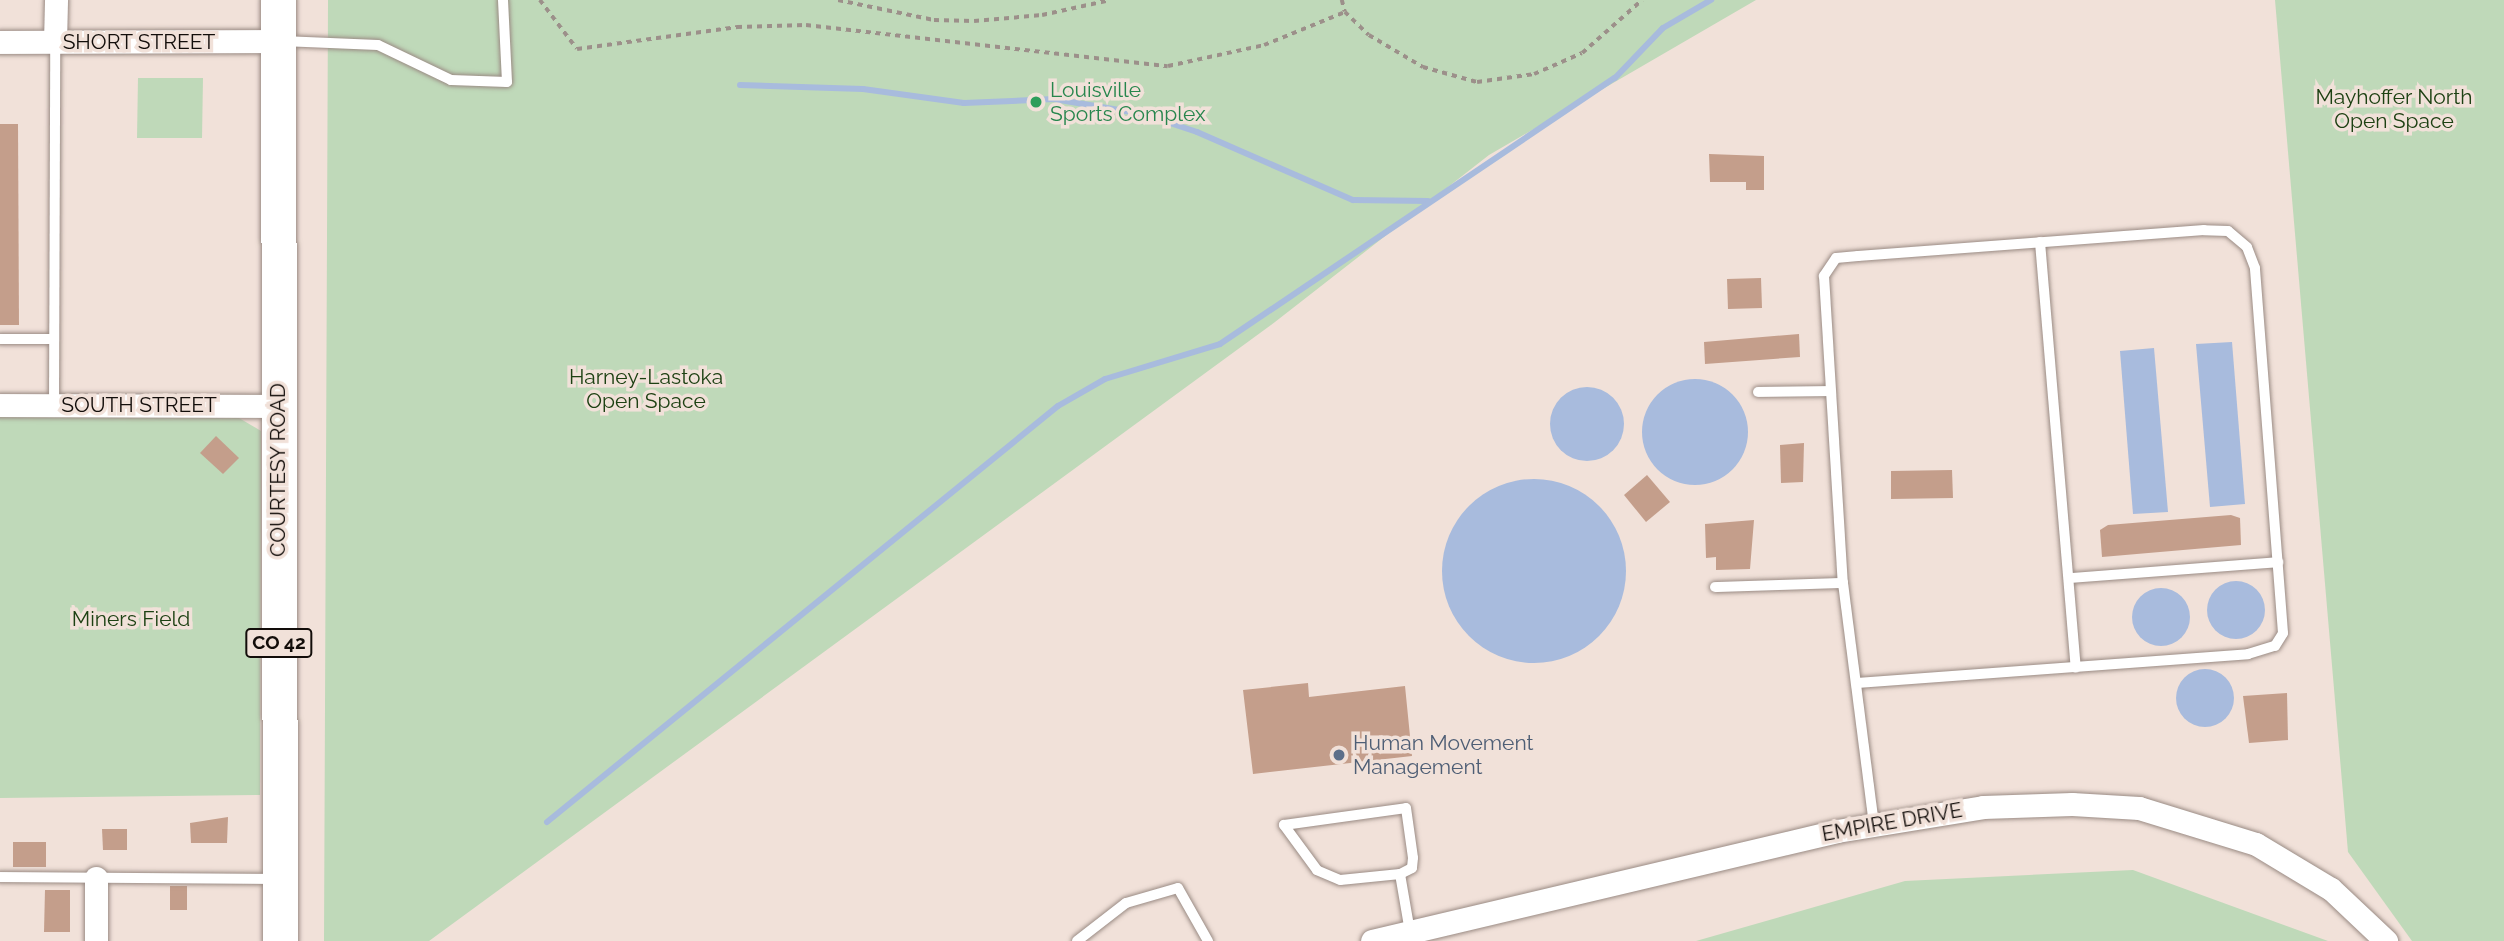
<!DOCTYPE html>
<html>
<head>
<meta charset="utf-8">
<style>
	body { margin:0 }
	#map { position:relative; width:2504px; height:941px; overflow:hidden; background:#f1e1d9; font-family:Raleway,sans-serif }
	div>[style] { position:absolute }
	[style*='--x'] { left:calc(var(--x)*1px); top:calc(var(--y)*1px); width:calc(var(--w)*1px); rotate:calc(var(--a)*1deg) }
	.green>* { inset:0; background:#bfd9b9 }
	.water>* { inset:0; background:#a8bbdd }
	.round { border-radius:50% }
	.stream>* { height:6px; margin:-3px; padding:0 3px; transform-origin:3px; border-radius:3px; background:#a8bbdd }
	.building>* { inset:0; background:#c49e8b }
	.path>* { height:3.5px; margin-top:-1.75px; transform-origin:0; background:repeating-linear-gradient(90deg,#9c908a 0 5px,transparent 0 10px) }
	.roads { filter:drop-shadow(0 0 2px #9a8b84) drop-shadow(0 0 2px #9a8b84) }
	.lane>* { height:10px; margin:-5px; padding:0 5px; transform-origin:5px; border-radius:5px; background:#fff }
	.street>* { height:23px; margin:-11.5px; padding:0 11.5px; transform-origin:11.5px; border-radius:11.5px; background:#fff }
	.primary>* { height:35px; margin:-17.5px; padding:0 17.5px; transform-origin:17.5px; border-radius:17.5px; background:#fff }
	.dots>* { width:19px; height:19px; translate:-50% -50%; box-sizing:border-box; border:4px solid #f1e1d9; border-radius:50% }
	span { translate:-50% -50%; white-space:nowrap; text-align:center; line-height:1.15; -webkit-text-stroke:7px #f1e1d9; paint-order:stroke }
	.shield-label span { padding:2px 5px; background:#f1e1d9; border:2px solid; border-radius:5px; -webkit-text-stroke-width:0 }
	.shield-label { font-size:19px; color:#120d0a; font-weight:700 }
	.street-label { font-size:21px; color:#120d0a }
	.leisure-label { font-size:21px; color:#27864d }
	.left { translate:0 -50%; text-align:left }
	.park-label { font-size:21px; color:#1d4113 }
	.service-label { font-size:21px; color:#4e5e75 }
</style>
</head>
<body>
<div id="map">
	<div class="green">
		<i style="clip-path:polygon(328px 0,1756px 0,1489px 155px,1275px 322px,429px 941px,324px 941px)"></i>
		<i style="clip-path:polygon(2275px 0,2504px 0,2504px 941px,2412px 941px,2348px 852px)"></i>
		<i style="clip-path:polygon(138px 78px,203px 78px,202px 138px,137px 138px)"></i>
		<i style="clip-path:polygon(0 417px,239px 418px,261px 431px,260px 795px,0 798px)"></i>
		<i style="clip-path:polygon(2133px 870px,2328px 941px,1696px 941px,1905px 881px)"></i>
	</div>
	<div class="water">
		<i style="clip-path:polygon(2232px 342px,2245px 504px,2210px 507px,2196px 344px)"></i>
		<i style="clip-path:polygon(2154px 348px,2168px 512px,2133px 514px,2120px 351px)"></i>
		<i class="round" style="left:1642px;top:379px;width:106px;height:106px"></i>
		<i class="round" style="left:1550px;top:387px;width:74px;height:74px"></i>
		<i class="round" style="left:1442px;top:479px;width:184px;height:184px"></i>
		<i class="round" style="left:2207px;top:581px;width:58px;height:58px"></i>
		<i class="round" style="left:2132px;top:588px;width:58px;height:58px"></i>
		<i class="round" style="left:2176px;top:669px;width:58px;height:58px"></i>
	</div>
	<div class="stream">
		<i style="--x:740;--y:85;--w:123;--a:1.9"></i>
		<i style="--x:863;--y:89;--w:102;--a:7.9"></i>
		<i style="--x:964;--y:103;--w:90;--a:-2.5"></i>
		<i style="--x:1054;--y:99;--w:90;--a:9.6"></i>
		<i style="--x:1143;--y:114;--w:57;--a:18.4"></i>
		<i style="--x:1197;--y:132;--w:170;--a:23.6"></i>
		<i style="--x:1353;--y:200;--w:75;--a:0.8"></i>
		<i style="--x:547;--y:822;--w:659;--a:-39.15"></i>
		<i style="--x:1058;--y:406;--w:54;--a:-29.9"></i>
		<i style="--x:1105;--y:379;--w:120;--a:-16.9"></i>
		<i style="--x:1220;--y:344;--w:476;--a:-34"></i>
		<i style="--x:1615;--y:78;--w:69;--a:-46.2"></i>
		<i style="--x:1663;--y:28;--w:56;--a:-30.3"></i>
	</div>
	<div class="building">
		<i style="clip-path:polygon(0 124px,18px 124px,19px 325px,0 325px)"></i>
		<i style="clip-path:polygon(1709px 154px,1764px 156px,1764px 190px,1746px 190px,1746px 182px,1710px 182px)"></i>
		<i style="clip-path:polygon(1761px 278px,1762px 308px,1728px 309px,1727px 279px)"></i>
		<i style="clip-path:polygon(1799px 334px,1800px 357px,1705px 364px,1704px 342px)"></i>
		<i style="clip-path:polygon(216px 436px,239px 458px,223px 474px,200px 453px)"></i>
		<i style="clip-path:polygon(1804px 443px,1803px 482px,1781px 483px,1780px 445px)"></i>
		<i style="clip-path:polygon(1952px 470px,1953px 498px,1891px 499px,1891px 471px)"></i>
		<i style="clip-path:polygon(1647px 475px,1670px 502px,1646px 522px,1624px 495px)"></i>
		<i style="clip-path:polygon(2231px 515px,2240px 518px,2241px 545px,2102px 557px,2100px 530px,2108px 525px)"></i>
		<i style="clip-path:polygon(1754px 520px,1750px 569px,1716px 570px,1716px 557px,1706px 558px,1705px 524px)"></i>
		<i style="clip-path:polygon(1308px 683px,1309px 697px,1405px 686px,1412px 756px,1253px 774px,1243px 690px)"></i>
		<i style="clip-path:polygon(2287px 693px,2288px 740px,2249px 743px,2243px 696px)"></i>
		<i style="clip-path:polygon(228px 817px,227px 843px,191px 843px,190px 823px)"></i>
		<i style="clip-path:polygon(102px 829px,127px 829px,127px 850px,103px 850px)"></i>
		<i style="clip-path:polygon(13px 842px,46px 842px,46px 867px,13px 867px)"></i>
		<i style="clip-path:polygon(187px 886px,187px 910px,170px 910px,170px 886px)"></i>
		<i style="clip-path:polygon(45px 890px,70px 890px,70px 932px,44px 932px)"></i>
	</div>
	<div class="path">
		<i style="--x:540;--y:0;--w:61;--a:52.9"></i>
		<i style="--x:577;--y:49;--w:162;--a:-7.8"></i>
		<i style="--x:737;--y:27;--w:69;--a:-1.7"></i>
		<i style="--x:806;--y:25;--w:364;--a:6.5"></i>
		<i style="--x:1168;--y:66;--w:98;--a:-12.3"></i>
		<i style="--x:1264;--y:45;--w:87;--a:-22.2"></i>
		<i style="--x:838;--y:0;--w:98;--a:11.8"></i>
		<i style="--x:934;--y:20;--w:40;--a:1.4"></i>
		<i style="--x:974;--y:21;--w:68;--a:-5"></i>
		<i style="--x:1042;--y:15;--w:70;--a:-12.4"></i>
		<i style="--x:1342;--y:0;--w:12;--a:76"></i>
		<i style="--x:1345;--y:12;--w:33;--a:44"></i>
		<i style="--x:1369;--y:35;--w:63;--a:30.7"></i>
		<i style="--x:1423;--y:67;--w:56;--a:15.5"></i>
		<i style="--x:1477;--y:82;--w:58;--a:-8"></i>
		<i style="--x:1534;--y:74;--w:52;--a:-23.6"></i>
		<i style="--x:1582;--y:53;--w:80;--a:-41.5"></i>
	</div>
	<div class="roads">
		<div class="lane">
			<i style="--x:282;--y:41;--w:96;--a:2.4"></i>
			<i style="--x:378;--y:45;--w:81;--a:25.6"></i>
			<i style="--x:451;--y:80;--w:56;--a:2"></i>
			<i style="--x:507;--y:82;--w:82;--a:-92.8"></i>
			<i style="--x:2040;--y:242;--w:427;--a:85.2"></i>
			<i style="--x:0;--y:339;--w:54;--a:0"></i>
			<i style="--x:1758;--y:392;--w:71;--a:-0.8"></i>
			<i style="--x:54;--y:404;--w:362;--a:-89.8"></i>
			<i style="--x:2071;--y:578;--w:208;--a:-4.4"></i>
			<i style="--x:1715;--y:587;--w:128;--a:-1.8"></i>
			<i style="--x:1857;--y:683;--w:392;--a:-4.2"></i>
			<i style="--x:2248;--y:654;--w:28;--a:-17"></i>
			<i style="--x:2275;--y:646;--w:15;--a:-58"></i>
			<i style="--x:2283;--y:633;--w:366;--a:-94.4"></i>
			<i style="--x:2255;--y:268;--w:22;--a:-111"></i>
			<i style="--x:2247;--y:247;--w:25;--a:-140"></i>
			<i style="--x:2228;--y:231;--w:24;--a:-178"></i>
			<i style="--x:2204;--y:230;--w:347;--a:175.7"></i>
			<i style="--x:1858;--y:256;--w:22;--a:175"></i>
			<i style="--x:1836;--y:258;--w:22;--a:124"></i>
			<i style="--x:1824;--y:276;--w:308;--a:86.5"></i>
			<i style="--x:1843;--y:583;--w:244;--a:82.7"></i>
			<i style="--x:1400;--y:874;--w:60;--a:174.3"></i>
			<i style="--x:1340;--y:880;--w:25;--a:-157"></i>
			<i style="--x:1317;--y:870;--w:56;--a:-126.3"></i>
			<i style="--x:1284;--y:825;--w:123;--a:-7.9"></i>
			<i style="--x:1406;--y:808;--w:50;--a:82"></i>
			<i style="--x:1413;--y:858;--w:10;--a:96"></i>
			<i style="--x:1412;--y:868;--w:13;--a:153"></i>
			<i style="--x:1400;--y:874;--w:59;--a:80.2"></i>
			<i style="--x:0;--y:877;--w:274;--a:0.4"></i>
			<i style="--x:1077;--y:941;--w:62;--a:-37.8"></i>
			<i style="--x:1126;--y:903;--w:54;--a:-16.1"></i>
			<i style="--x:1178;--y:888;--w:61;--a:60.5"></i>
		</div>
		<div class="street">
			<i style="--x:0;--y:42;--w:278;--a:-0.2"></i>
			<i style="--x:55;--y:42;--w:42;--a:-88.6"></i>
			<i style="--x:0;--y:405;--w:278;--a:0.2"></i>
			<i style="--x:96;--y:941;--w:63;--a:-90"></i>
			<i style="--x:1372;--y:941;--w:478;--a:-13.3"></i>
			<i style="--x:1837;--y:831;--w:148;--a:-9.3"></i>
			<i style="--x:1983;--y:807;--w:89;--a:-1.9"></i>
			<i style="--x:2072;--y:804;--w:67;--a:3.4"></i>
			<i style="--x:2139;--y:808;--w:122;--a:17.1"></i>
			<i style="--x:2256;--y:844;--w:87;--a:31"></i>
			<i style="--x:2331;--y:889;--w:76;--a:43.4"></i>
		</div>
		<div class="primary">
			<i style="--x:278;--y:0;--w:941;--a:89.88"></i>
		</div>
	</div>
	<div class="dots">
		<i style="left:1036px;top:102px;background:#2e9e5b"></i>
		<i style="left:1339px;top:755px;background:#5c6f8a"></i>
	</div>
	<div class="shield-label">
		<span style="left:279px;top:643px">CO 42</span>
	</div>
	<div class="street-label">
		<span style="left:139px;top:42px">SHORT STREET</span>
		<span style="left:139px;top:405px">SOUTH STREET</span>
		<span style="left:278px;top:470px;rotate:-90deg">COURTESY ROAD</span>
		<span style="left:1892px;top:822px;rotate:-10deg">EMPIRE DRIVE</span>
	</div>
	<div class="leisure-label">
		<span class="left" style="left:1050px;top:102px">Louisville<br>Sports Complex</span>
	</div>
	<div class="park-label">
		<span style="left:2394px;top:109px">Mayhoffer North<br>Open Space</span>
		<span style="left:646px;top:389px">Harney-Lastoka<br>Open Space</span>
		<span style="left:131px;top:619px">Miners Field</span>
	</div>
	<div class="service-label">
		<span class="left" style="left:1353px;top:755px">Human Movement<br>Management</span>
	</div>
</div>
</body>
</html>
